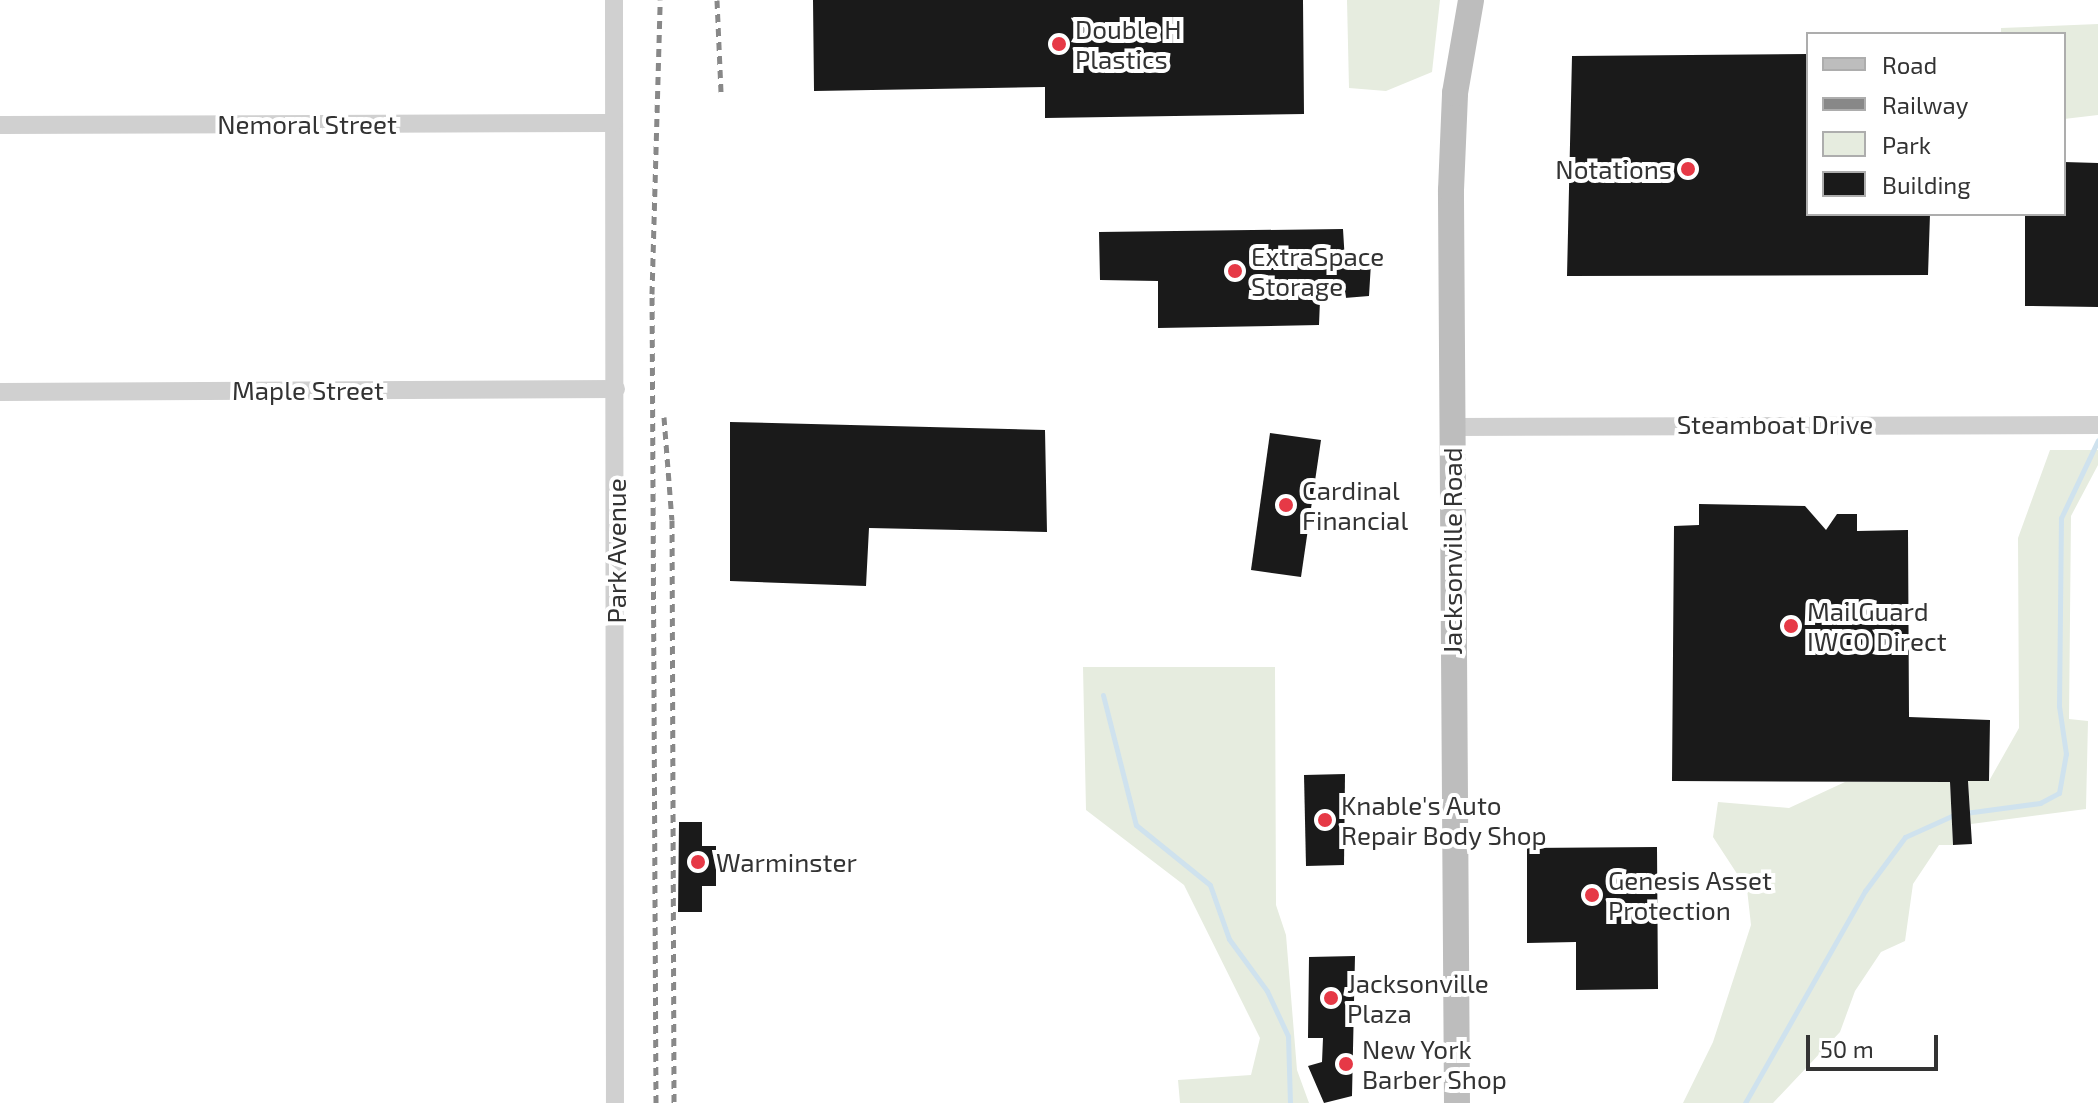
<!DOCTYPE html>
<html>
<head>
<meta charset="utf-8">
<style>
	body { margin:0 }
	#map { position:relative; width:2098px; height:1103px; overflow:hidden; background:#fff; font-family:"Exo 2",sans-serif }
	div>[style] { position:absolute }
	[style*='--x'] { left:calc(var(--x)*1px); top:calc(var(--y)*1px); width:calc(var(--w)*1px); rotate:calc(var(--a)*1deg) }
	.green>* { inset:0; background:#e6ecdf }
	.stream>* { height:5px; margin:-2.5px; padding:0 2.5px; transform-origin:2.5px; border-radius:2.5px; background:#cfe2ee }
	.building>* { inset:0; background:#1a1a1a }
	.minor>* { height:18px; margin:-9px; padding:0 9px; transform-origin:9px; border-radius:9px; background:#d0d0d0 }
	.secondary>* { height:26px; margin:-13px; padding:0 13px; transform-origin:13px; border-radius:13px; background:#bdbdbd }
	.rail>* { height:5px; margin-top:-2.5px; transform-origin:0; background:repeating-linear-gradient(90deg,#888 0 8px,transparent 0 14px) }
	.dots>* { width:22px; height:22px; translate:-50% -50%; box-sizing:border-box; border:4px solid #fff; border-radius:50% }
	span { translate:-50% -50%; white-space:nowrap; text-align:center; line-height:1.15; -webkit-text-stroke:8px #fff; paint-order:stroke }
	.poi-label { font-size:26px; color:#333 }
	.left { translate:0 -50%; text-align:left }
	.right { translate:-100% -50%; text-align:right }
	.street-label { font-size:26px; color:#333 }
	.legend { position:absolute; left:1806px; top:32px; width:260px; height:184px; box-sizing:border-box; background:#fff; border:2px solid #adadad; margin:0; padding:10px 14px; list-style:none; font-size:24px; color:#333 }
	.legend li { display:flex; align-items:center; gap:16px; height:40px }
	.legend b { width:40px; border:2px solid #adadad }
	.scale { position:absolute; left:1806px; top:1035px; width:132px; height:36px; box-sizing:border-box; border:4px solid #333; border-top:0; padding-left:10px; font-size:24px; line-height:28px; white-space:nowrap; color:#333; -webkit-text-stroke:6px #fff; paint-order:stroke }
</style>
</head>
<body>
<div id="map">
	<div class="green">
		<i style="clip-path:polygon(1347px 0,1440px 0,1432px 72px,1386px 91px,1349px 88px)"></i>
		<i style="clip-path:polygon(2098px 24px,2098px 115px,2064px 119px,2064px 34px,2001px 34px,2001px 28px)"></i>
		<i style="clip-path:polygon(2050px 450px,2098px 450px,2098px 465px,2071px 516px,2069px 719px,2088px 721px,2086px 809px,1971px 824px,1968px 781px,1989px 781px,2019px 728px,2018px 538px)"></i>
		<i style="clip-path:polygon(1083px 667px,1275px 667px,1276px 905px,1286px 935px,1297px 1070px,1309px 1103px,1180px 1103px,1178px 1080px,1251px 1075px,1260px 1038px,1184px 885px,1086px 810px)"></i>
		<i style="clip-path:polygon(1845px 782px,1950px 782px,1953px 845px,1939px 845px,1913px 884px,1905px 941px,1881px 952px,1855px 991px,1840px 1032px,1773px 1103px,1683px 1103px,1713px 1042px,1751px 925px,1747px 889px,1713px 837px,1718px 802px,1789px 808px)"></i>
	</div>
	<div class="stream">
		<i style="--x:1103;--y:695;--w:134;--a:75.8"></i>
		<i style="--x:1136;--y:825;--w:95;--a:39"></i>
		<i style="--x:1210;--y:885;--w:57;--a:70.6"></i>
		<i style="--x:1229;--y:939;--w:64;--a:53.8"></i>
		<i style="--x:1267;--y:991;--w:50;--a:65"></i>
		<i style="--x:1288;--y:1036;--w:67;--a:88.3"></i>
		<i style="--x:1965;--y:813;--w:76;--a:-7.6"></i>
		<i style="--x:2040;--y:803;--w:21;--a:-28"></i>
		<i style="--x:2059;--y:793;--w:40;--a:-80"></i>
		<i style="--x:2066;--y:754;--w:49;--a:-98.3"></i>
		<i style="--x:2059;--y:706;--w:188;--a:-89.4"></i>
		<i style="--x:2061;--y:518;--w:86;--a:-64.6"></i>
		<i style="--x:1745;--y:1103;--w:244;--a:-60.5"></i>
		<i style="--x:1865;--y:891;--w:67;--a:-53.5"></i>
		<i style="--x:1905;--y:837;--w:56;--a:-24.3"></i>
	</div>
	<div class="building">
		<i style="clip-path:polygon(813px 0,1303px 0,1304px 114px,1045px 118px,1045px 87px,814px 91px)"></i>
		<i style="clip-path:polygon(1808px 54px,1808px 214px,1930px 214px,1928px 275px,1567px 276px,1572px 56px)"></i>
		<i style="clip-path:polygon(2064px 162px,2098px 163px,2098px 307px,2025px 306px,2025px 214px,2064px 214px)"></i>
		<i style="clip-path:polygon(1343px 229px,1345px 262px,1371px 263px,1369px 296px,1320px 300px,1319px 325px,1158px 328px,1158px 281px,1100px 280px,1099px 232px)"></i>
		<i style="clip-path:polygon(730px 422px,1045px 430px,1047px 532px,869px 528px,866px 586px,730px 581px)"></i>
		<i style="clip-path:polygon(1270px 433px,1321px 440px,1301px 577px,1251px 570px)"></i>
		<i style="clip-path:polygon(1699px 504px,1805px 506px,1826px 530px,1837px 514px,1857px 514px,1857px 531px,1908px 530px,1909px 717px,1990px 720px,1989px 781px,1968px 781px,1972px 844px,1953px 845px,1950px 782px,1672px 781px,1674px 526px,1699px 525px)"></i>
		<i style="clip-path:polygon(1345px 774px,1344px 865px,1306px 866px,1304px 775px)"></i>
		<i style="clip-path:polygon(679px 822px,702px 822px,702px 846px,716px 846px,716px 886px,702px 886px,702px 912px,678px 912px)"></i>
		<i style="clip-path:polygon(1657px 847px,1658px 989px,1576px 990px,1576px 942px,1527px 943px,1527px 848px)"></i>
		<i style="clip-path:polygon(1355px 956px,1352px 1096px,1324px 1103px,1308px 1066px,1322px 1062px,1323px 1038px,1308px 1038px,1309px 957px)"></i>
	</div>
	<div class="minor">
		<i style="--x:614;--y:0;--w:1103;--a:89.95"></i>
		<i style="--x:0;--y:125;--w:613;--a:-0.19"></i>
		<i style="--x:0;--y:392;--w:616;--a:-0.28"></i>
		<i style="--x:1452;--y:427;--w:646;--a:-0.18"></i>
	</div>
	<div class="secondary">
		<i style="--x:1457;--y:1103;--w:913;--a:-90.38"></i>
		<i style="--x:1451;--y:190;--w:97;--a:-87.6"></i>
		<i style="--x:1455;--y:93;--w:94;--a:-80.2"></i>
	</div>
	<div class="rail">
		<i style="--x:717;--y:0;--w:92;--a:87.5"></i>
		<i style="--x:664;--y:417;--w:103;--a:85.6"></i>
		<i style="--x:672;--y:520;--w:583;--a:89.8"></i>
		<i style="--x:656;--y:1103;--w:809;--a:-90.28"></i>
		<i style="--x:652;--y:294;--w:294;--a:-88.4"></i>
	</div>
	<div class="dots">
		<i style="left:1059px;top:44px;background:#e63946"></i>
		<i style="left:1688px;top:169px;background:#e63946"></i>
		<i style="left:1235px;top:271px;background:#e63946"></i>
		<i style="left:1286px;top:505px;background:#e63946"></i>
		<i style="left:1791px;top:626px;background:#e63946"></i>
		<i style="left:1325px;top:820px;background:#e63946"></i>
		<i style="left:698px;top:862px;background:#e63946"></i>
		<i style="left:1592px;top:895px;background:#e63946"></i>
		<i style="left:1331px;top:998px;background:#e63946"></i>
		<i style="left:1346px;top:1064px;background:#e63946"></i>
	</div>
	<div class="poi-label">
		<span class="left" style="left:1075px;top:44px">Double H<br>Plastics</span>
		<span class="right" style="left:1672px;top:169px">Notations</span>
		<span class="left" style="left:1251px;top:271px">ExtraSpace<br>Storage</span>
		<span class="left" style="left:1302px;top:505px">Cardinal<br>Financial</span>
		<span class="left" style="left:1807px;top:626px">MailGuard<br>IWCO Direct</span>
		<span class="left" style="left:1341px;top:820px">Knable's Auto<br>Repair Body Shop</span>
		<span class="left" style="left:716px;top:862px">Warminster</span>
		<span class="left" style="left:1608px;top:895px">Genesis Asset<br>Protection</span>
		<span class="left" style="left:1347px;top:998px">Jacksonville<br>Plaza</span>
		<span class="left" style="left:1362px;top:1064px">New York<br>Barber Shop</span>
	</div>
	<div class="street-label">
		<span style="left:307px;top:124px">Nemoral Street</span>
		<span style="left:308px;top:390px">Maple Street</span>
		<span style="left:1775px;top:424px">Steamboat Drive</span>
		<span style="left:616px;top:551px;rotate:-90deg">Park Avenue</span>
		<span style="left:1452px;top:551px;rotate:-90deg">Jacksonville Road</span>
	</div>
	<ul class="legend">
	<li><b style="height:10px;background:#bdbdbd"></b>Road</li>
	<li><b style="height:10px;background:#888"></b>Railway</li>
	<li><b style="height:22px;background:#e6ecdf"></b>Park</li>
	<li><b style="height:22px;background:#1a1a1a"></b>Building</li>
	</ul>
	<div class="scale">50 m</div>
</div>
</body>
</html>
